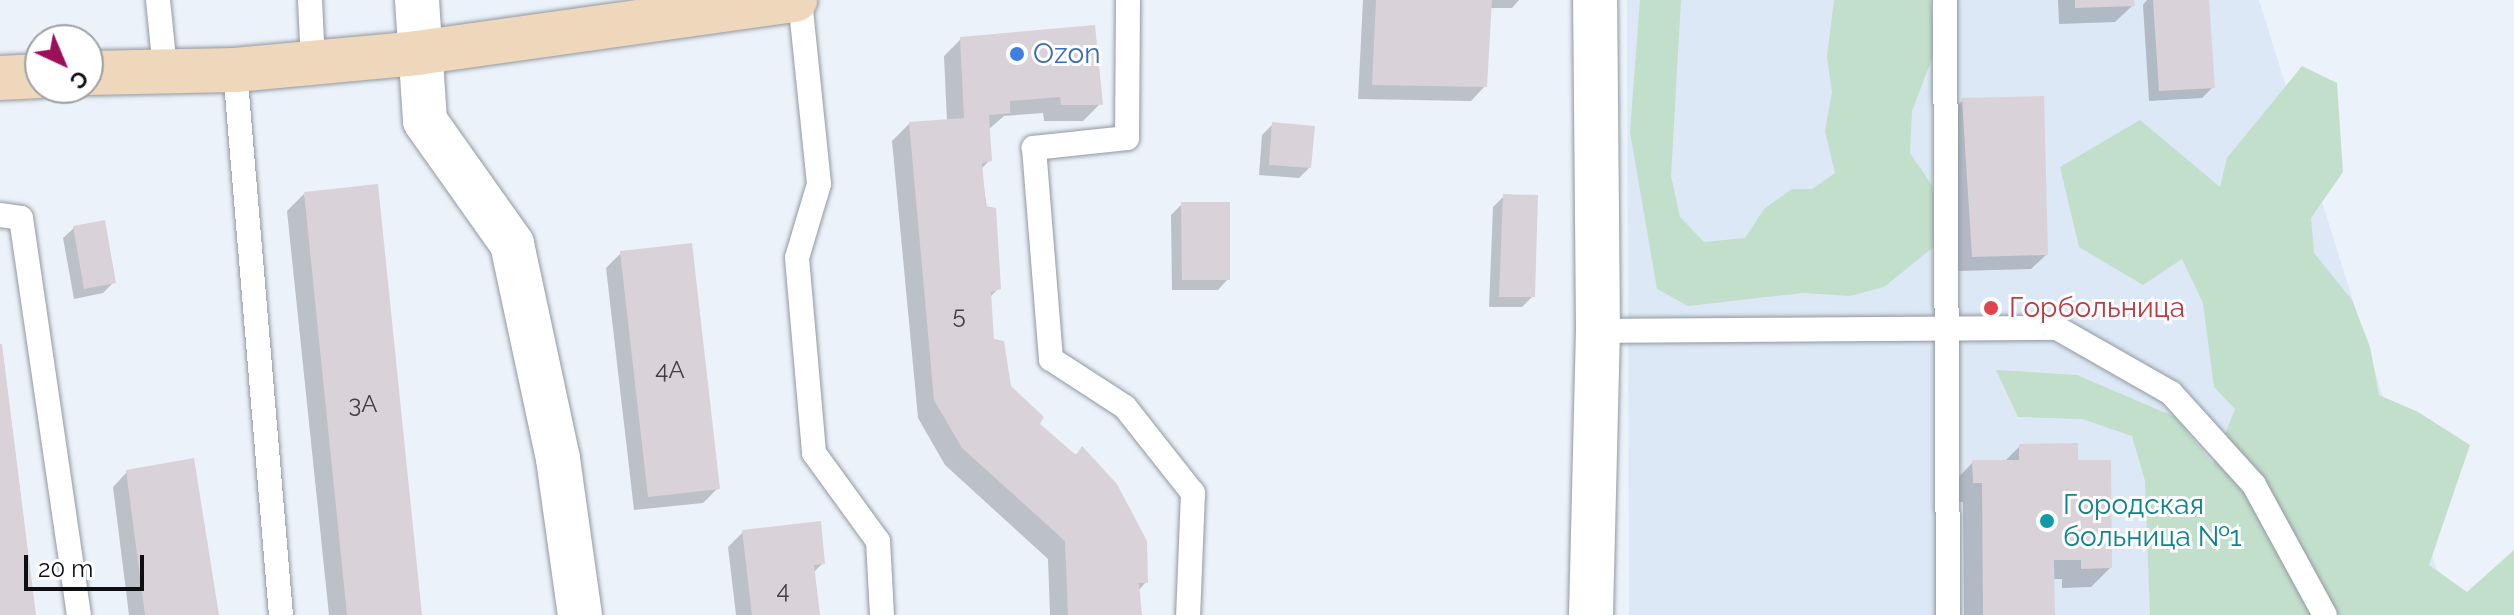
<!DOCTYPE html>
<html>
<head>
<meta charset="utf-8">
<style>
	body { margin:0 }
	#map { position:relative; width:2514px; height:615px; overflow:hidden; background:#ecf2fa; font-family:Raleway,sans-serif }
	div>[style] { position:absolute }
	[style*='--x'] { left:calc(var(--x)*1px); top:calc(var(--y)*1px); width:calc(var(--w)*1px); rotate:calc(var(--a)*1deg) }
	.built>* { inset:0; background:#dce8f5 }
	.green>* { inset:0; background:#c1dfcb }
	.shadow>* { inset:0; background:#0003 }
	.building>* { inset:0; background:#dad2d9 }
	.roads { filter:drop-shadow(0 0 2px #92989f) drop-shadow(0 0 2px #92989f) }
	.lane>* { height:24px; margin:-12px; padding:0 12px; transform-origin:12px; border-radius:12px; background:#fff }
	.street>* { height:44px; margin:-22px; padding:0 22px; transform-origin:22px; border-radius:22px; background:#fff }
	.secondary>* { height:44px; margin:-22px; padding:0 22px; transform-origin:22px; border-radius:22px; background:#efd7bc }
	.dots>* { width:22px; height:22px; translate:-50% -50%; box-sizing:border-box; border:4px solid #fff; border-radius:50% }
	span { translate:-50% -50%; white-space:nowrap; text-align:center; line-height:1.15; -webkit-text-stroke:6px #fff; paint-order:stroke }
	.number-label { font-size:24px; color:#404044 }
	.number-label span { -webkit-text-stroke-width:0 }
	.shop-label { font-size:28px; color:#366cbe }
	.left { translate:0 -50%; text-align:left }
	.health-label { font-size:28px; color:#be3a42 }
	.culture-label { font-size:28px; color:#0d838f }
	.north { position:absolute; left:24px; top:24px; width:80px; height:80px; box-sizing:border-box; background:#fff; border:2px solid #9e9fa0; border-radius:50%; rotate:136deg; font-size:22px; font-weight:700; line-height:32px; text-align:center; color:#0d0f12 }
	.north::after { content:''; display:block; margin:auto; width:28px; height:36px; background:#9e0f5a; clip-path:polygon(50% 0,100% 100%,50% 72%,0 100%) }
	.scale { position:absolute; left:24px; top:555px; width:120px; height:36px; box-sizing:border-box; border:4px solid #0d0f12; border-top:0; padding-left:10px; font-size:24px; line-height:28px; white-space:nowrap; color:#0d0f12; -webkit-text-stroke:6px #fff; paint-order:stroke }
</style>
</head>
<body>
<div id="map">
	<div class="built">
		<i style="clip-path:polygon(1627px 0,2259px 0,2451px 615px,1629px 615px)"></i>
	</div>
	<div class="green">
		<i style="clip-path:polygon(1640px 0,1681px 0,1671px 176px,1680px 217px,1704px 242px,1745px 238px,1764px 209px,1792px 189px,1812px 189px,1835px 173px,1825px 131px,1832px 92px,1827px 57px,1834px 0,1930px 0,1936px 48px,1912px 111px,1910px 153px,1933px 187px,1941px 241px,1884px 287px,1850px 296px,1803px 293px,1688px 306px,1657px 289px,1630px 132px)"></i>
		<i style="clip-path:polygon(2302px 66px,2337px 83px,2343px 172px,2311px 218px,2314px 253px,2352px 300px,2370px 347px,2379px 395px,2418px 412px,2470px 445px,2429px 565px,2467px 592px,2514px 550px,2514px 615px,2150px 615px,2145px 481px,2132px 436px,2082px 419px,2018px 417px,1996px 370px,2077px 375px,2175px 417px,2213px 464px,2235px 409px,2214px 387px,2203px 303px,2182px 259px,2143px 285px,2079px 247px,2060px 167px,2140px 120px,2220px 187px,2227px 158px)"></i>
	</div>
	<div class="shadow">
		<i style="clip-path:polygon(1363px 0,1519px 0,1512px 8px,1489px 8px,1485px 86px,1471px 101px,1358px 99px)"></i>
		<i style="clip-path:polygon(2058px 0,2132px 0,2133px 5px,2115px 22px,2059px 24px)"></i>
		<i style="clip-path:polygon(2147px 0,2207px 0,2213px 87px,2202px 98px,2149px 101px,2143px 5px)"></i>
		<i style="clip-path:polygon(961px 39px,1100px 104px,1083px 121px,1044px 121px,1043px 113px,1004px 116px,988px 130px,990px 160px,981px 169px,999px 288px,989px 298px,992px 341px,1010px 387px,1037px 425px,1074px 456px,1082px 449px,1146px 582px,1138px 591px,1140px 615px,1050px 615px,1048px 559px,945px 465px,918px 418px,892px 141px,909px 124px,947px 122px,944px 56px)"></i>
		<i style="clip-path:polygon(1963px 100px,2046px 255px,2031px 269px,1958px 271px,1948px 115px)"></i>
		<i style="clip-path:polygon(1273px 124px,1310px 167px,1299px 178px,1259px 175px,1262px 135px)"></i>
		<i style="clip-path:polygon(304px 194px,420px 615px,329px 615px,287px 211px)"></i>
		<i style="clip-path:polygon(1504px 196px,1533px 296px,1522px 307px,1489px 307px,1493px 207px)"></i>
		<i style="clip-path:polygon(1182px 204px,1228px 279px,1218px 290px,1172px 290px,1171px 215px)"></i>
		<i style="clip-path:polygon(74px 228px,114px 282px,103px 293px,74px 299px,63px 238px)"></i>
		<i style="clip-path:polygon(621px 253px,718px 488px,703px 503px,634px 510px,606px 268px)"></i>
		<i style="clip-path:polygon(2020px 446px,2076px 462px,2110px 568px,2091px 587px,2062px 588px,2062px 579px,2052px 579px,2053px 615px,1964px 615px,1963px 502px,1954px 502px,1954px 482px,1973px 462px,2004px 462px)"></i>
		<i style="clip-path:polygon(127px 472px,217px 615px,129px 615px,113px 487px)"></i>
		<i style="clip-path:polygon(743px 532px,823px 563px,813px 573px,818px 615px,736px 615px,728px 547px)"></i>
	</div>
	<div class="building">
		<i style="clip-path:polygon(1376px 0,1492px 0,1487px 87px,1372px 85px)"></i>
		<i style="clip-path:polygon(2075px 0,2134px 0,2135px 6px,2075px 8px)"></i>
		<i style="clip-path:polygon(2153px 0,2209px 0,2215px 88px,2159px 91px)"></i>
		<i style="clip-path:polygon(1095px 25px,1103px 105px,1061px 105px,1060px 97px,1010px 101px,1010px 113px,989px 115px,992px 161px,982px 163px,986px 206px,996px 208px,1001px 289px,991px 292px,994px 339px,1004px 341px,1011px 386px,1044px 417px,1040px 424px,1076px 455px,1082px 446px,1117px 484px,1147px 541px,1148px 583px,1139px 583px,1142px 615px,1068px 615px,1065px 541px,962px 448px,934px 400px,909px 122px,964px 118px,960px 37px)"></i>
		<i style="clip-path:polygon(2044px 96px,2048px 255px,1972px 257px,1962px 98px)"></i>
		<i style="clip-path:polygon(1272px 122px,1315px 126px,1311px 168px,1269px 165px)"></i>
		<i style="clip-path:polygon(378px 184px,422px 615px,347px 615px,304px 192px)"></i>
		<i style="clip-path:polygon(1503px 194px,1538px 195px,1535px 297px,1499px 297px)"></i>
		<i style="clip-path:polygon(1181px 202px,1230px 202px,1230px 280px,1182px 280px)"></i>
		<i style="clip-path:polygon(105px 220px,116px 283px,84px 289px,73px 226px)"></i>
		<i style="clip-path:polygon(692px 243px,720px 489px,648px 497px,620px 251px)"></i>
		<i style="clip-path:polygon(0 344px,2px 344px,36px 615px,0 615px)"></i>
		<i style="clip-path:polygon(2078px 443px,2078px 460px,2111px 460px,2112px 568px,2081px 569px,2081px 560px,2054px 560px,2055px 615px,1983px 615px,1982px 483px,1973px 483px,1972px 460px,2019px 460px,2019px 444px)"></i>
		<i style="clip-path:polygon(194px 458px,219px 615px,145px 615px,126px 470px)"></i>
		<i style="clip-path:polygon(821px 521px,825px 564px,814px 565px,820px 615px,752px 615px,742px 530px)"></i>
	</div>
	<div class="roads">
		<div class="lane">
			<i style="--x:158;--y:0;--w:69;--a:84.2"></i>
			<i style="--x:310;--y:0;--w:63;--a:87.3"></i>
			<i style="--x:800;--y:0;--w:185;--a:84.1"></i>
			<i style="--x:819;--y:184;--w:77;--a:106.6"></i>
			<i style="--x:797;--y:258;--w:196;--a:85"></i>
			<i style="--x:814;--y:453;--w:109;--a:54"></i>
			<i style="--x:878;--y:541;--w:74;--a:86.9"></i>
			<i style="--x:1128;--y:0;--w:138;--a:90.4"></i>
			<i style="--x:1127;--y:138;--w:94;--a:173.9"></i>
			<i style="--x:1034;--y:148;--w:212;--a:85.4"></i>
			<i style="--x:1051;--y:359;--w:88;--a:33"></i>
			<i style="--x:1125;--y:407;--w:110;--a:51.7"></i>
			<i style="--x:1193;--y:493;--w:122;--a:92.3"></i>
			<i style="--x:1945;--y:0;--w:615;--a:89.72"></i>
			<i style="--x:235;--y:70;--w:547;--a:85.18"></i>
			<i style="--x:0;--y:215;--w:21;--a:8"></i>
			<i style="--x:21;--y:218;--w:401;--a:81.7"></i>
			<i style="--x:1598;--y:331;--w:459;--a:-0.4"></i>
			<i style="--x:2057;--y:328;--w:131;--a:29.7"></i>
			<i style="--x:2171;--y:393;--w:124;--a:47.9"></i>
			<i style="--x:2254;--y:485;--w:148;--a:61.4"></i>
		</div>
		<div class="street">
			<i style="--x:417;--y:0;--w:121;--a:86.2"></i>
			<i style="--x:425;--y:121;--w:151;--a:54.7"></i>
			<i style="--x:512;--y:244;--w:220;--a:77.9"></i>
			<i style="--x:558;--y:459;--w:158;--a:82"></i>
			<i style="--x:1591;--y:615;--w:284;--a:-88.6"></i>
			<i style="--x:1598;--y:331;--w:331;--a:-90.5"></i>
		</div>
		<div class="secondary">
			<i style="--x:88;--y:73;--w:147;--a:-1.2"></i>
			<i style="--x:235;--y:70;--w:183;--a:-5.3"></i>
			<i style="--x:417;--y:53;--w:382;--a:-8"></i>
			<i style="--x:0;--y:78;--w:40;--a:-2.9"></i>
		</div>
	</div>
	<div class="dots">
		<i style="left:1017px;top:54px;background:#3f7fe0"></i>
		<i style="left:1991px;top:308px;background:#e0444e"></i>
		<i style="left:2047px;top:521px;background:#0f9aa8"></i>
	</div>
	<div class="number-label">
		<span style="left:959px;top:315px">5</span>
		<span style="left:670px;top:370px">4А</span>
		<span style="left:363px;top:404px">3А</span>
		<span style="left:783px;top:590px">4</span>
	</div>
	<div class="shop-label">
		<span class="left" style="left:1033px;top:54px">Ozon</span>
	</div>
	<div class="health-label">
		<span class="left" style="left:2009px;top:308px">Горбольница</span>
	</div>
	<div class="culture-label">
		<span class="left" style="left:2063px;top:521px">Городская<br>больница №1</span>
	</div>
	<div class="north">С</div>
	<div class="scale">20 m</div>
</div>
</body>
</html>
